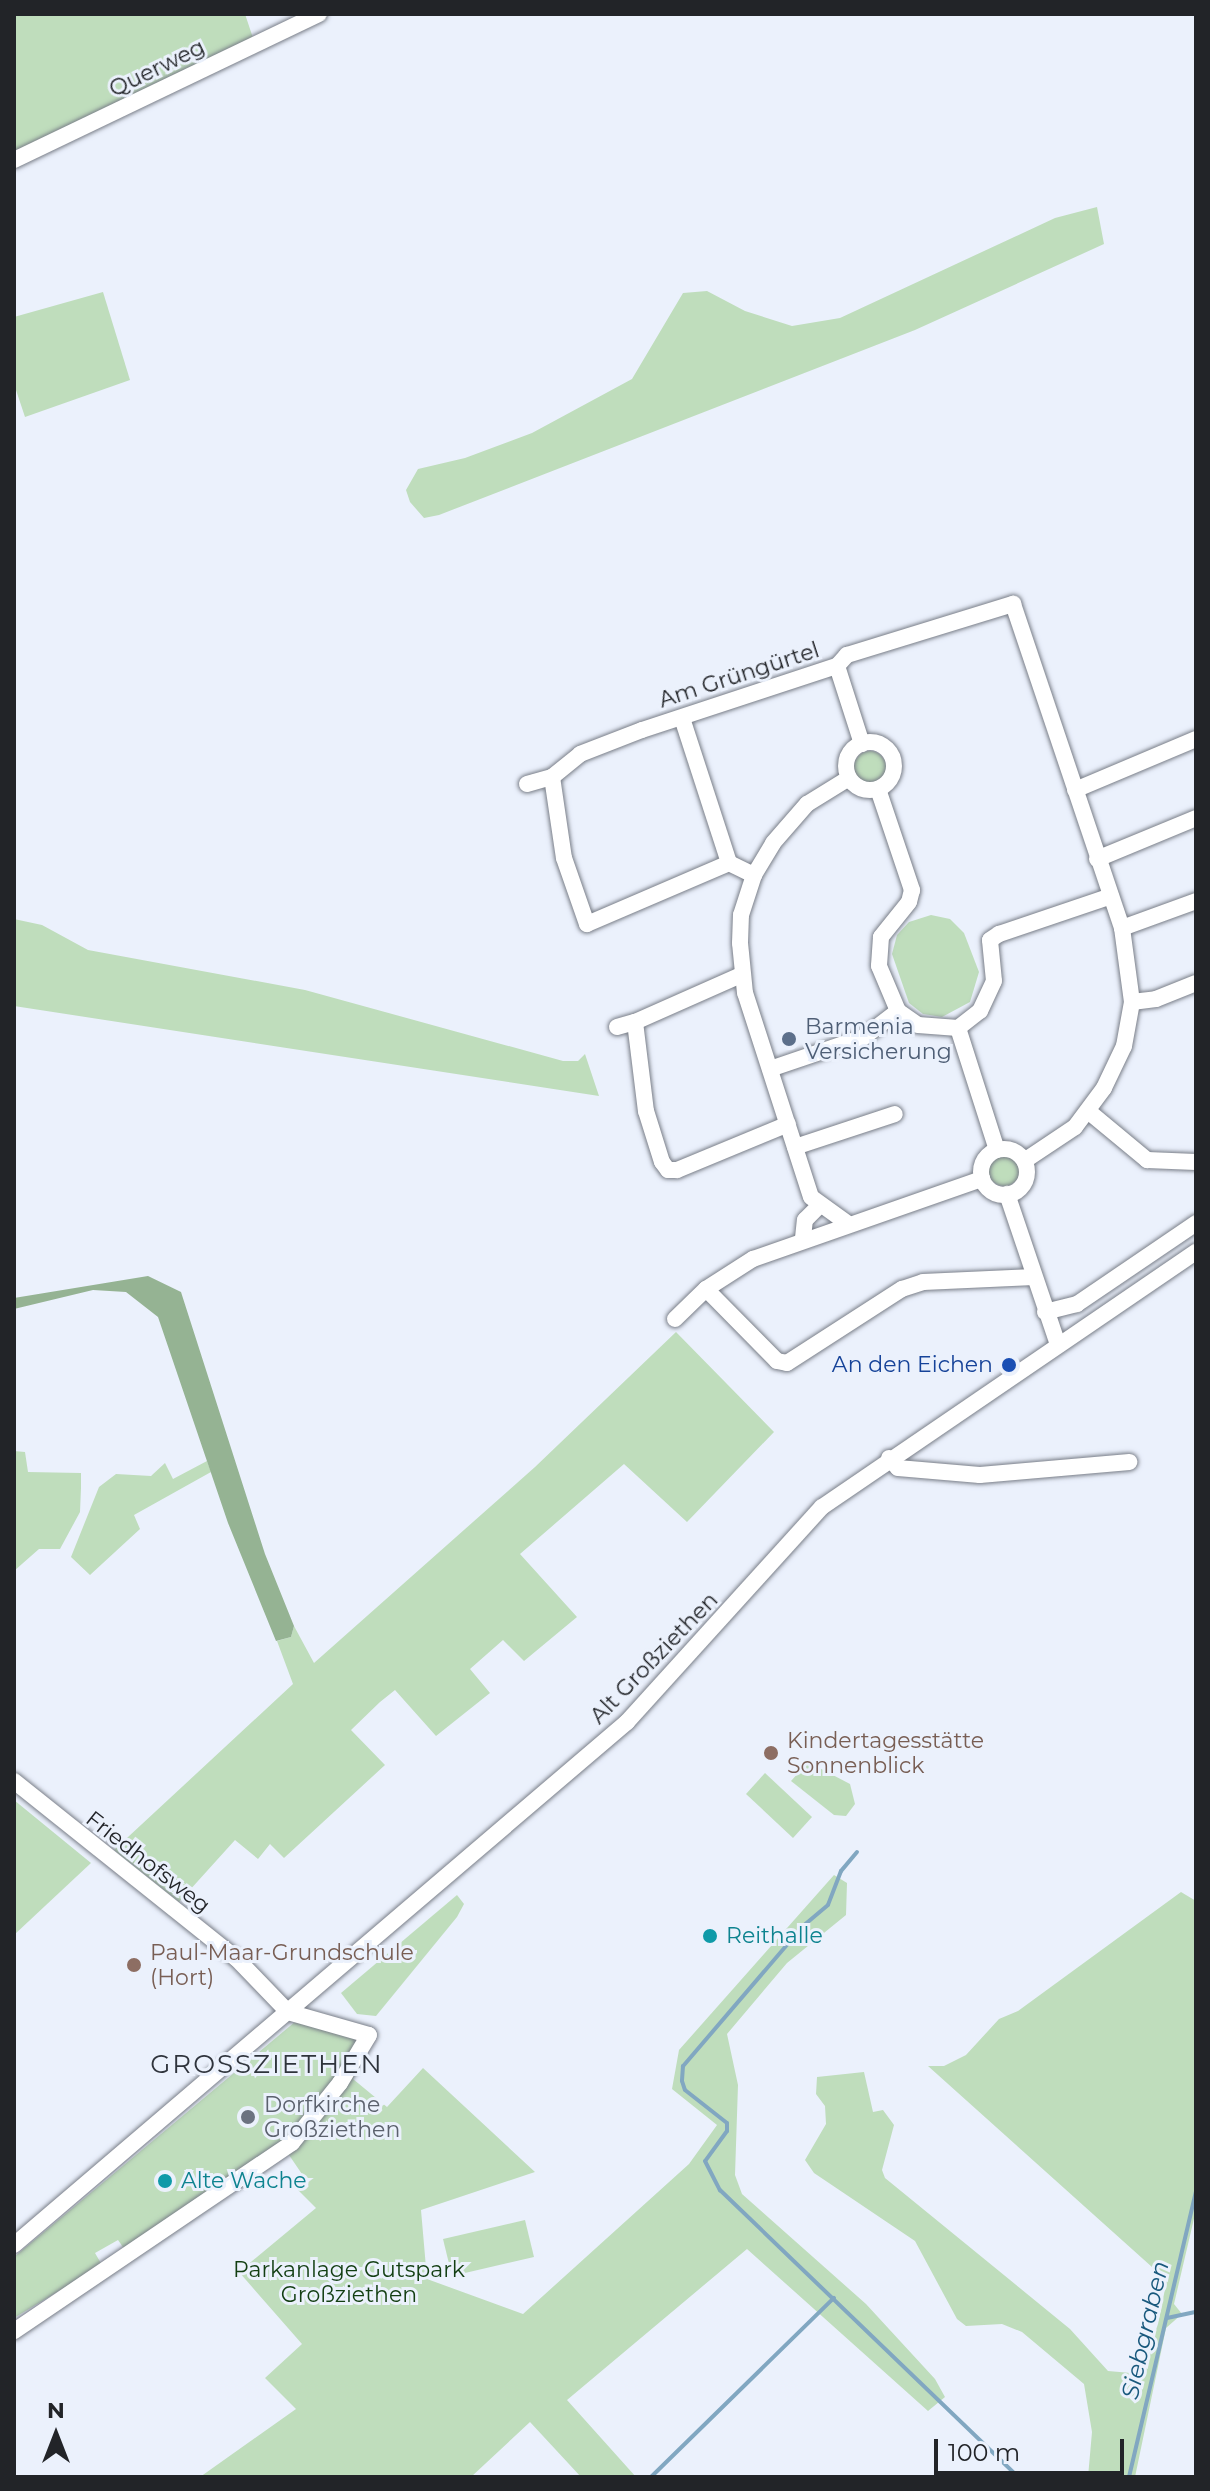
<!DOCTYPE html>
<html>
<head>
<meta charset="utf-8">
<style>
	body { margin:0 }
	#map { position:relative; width:1210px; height:2491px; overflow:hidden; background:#ebf1fc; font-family:Montserrat,sans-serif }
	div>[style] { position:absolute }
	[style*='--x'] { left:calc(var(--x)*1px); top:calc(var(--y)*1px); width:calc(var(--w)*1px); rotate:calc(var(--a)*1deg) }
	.green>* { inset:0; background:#bfddbc }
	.round { border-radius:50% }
	.forest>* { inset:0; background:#95b393 }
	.stream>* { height:4px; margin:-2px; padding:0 2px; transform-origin:2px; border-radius:2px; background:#81a7c1 }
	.roads { filter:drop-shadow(0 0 2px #797e88) drop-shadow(0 0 2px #797e88) }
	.minor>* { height:16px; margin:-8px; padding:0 8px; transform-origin:8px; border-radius:8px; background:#fff }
	.minor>.ring { margin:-8px; padding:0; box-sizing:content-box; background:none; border:16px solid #fff; border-radius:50% }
	.dots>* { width:22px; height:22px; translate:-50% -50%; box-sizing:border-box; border:4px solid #ebf1fc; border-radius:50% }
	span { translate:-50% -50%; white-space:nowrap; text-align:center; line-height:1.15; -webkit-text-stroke:6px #ebf1fc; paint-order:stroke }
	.street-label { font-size:22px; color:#222428 }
	.service-label { font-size:22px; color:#4e5e75 }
	.left { translate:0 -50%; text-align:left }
	.transit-label { font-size:22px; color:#164399 }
	.right { translate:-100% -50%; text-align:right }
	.education-label { font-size:22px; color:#785e54 }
	.culture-label { font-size:22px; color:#0d838f }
	.worship-label { font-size:22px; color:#5b616d }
	.park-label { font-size:22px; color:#123e12 }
	.water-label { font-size:24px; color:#19597d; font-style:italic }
	.quarter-label { font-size:26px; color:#2f343c; letter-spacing:2px }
	.frame { position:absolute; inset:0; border:16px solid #222428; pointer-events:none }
	.north { position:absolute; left:16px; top:2395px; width:80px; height:80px; -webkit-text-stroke:6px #ebf1fc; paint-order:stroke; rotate:0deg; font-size:22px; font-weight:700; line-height:32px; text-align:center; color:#222428 }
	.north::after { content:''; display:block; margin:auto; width:28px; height:36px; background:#222428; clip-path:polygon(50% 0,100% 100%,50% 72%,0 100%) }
	.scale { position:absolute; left:934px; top:2439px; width:190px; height:36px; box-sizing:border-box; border:4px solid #222428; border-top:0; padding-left:10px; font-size:24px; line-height:28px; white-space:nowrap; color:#222428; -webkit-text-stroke:6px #ebf1fc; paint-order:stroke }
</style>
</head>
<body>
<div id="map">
	<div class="green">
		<i style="clip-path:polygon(14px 14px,245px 14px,253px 38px,14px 154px)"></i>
		<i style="clip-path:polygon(1097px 207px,1104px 244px,915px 330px,439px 515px,424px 518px,410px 502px,406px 490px,418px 469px,465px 458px,532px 433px,632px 379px,683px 293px,707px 291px,745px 311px,792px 326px,840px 318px,1055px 218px)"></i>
		<i style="clip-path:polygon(103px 292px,130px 380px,25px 417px,14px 384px,14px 317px)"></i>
		<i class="round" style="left:854px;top:751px;width:32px;height:32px"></i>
		<i style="clip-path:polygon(931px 915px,950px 919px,964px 933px,979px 972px,970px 1002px,942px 1017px,923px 1014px,909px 1003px,892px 954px,897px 935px,909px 922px)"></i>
		<i style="clip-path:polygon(14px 919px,42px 925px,88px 950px,305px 990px,563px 1061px,578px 1061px,585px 1054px,599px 1096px,14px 1006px)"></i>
		<i class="round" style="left:988px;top:1154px;width:32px;height:32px"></i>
		<i style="clip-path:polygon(676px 1332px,774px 1432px,687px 1522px,624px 1464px,520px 1554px,577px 1617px,524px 1661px,503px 1640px,470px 1669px,490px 1693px,436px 1736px,395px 1690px,380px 1702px,351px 1730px,385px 1765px,284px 1858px,270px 1844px,258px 1859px,235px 1840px,179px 1902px,114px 1850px,293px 1684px,277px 1641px,291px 1637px,294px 1626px,314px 1663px,535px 1467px)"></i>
		<i style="clip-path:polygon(14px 1451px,25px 1452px,28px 1472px,81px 1473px,81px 1488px,80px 1512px,60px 1549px,39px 1549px,14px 1571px)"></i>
		<i style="clip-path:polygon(207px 1461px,211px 1472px,134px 1515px,140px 1529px,90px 1575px,71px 1557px,99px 1487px,116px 1474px,151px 1476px,165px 1463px,173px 1479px)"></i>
		<i style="clip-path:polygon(808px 1762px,850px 1784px,855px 1804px,846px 1816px,834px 1815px,791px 1781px)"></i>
		<i style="clip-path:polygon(765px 1773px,812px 1817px,793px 1838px,746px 1794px)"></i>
		<i style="clip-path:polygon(14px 1800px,91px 1863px,14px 1935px)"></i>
		<i style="clip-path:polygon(834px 1875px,847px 1883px,846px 1915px,787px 1963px,727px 2034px,738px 2085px,735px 2175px,742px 2194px,866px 2304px,935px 2379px,945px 2397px,928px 2411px,747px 2249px,567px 2400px,636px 2477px,581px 2477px,530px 2422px,471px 2477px,200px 2477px,296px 2409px,265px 2378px,302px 2344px,239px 2272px,316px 2208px,293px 2185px,304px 2177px,289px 2155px,271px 2148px,125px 2250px,118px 2240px,95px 2253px,102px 2265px,14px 2318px,14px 2257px,296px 2021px,371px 2044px,353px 2079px,387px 2107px,423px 2068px,535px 2172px,421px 2210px,427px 2279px,523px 2314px,689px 2164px,717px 2125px,672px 2089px,679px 2050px)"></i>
		<i style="clip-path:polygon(1181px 1892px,1196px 1901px,1196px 2210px,1174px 2304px,1182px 2314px,1166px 2328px,1135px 2477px,1088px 2477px,1092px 2432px,1084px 2384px,1022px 2332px,1002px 2324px,966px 2326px,957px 2319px,915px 2241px,814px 2173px,805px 2160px,826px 2124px,825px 2106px,816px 2094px,817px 2077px,864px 2072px,873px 2112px,883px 2110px,894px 2125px,882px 2170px,885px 2178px,1070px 2329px,1108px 2371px,1131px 2373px,1147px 2356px,1158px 2324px,1165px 2289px,1162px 2276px,928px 2066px,944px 2066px,966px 2055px,999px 2019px,1018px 2011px)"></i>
		<i style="clip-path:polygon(457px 1895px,464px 1904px,457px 1917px,376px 2016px,357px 2014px,341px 1993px)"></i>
		<i style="clip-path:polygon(525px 2220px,534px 2257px,452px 2276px,443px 2239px)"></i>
	</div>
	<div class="forest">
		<i style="clip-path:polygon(148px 1276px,181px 1292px,265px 1554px,294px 1626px,291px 1637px,276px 1641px,228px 1523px,158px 1317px,126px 1292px,93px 1290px,14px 1309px,14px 1298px)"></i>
	</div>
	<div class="stream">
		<i style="--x:857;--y:1852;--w:25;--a:130"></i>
		<i style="--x:841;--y:1871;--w:36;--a:111"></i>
		<i style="--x:828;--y:1905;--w:31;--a:140"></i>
		<i style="--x:804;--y:1925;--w:186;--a:130.6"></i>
		<i style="--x:683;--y:2066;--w:15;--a:94"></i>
		<i style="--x:682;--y:2081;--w:9;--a:72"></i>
		<i style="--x:685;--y:2090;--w:53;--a:38.2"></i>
		<i style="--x:727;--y:2123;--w:8;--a:90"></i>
		<i style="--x:727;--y:2131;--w:37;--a:126"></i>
		<i style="--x:705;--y:2161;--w:33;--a:63"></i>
		<i style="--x:720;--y:2190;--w:414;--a:43.9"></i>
		<i style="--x:1167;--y:2318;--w:30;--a:-12"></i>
		<i style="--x:651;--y:2477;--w:256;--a:-44.4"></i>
		<i style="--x:1129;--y:2477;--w:294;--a:-76.8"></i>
	</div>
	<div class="roads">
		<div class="minor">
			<i style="--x:14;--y:160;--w:338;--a:-25.6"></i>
			<i style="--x:837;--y:666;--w:82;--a:72.2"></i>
			<i style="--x:682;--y:718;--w:152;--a:72"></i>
			<i class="ring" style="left:846px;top:742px;width:32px;height:32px"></i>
			<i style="--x:552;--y:777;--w:82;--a:81.6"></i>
			<i style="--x:564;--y:858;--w:70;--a:70.8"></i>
			<i style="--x:587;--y:924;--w:155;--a:-23.2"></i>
			<i style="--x:729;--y:863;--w:28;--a:26"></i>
			<i style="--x:527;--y:784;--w:26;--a:-16"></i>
			<i style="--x:552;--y:777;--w:36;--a:-39"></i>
			<i style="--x:580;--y:754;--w:66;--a:-21.2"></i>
			<i style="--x:642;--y:730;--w:205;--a:-18.2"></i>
			<i style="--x:837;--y:666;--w:15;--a:-48"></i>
			<i style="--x:847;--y:655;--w:174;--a:-17.1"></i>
			<i style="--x:1013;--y:604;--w:342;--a:71.4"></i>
			<i style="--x:1122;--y:928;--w:75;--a:82.3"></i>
			<i style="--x:1132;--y:1002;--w:45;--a:100.3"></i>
			<i style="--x:1124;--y:1046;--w:47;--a:115.5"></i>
			<i style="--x:1104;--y:1088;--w:49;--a:126.6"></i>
			<i style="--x:1075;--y:1127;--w:61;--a:146.3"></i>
			<i style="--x:878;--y:789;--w:107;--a:71.4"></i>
			<i style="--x:912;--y:890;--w:12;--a:104"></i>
			<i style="--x:909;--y:902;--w:45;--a:128.7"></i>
			<i style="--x:881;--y:937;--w:29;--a:94"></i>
			<i style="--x:879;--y:966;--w:49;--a:67.1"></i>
			<i style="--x:898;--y:1011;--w:24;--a:35"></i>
			<i style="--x:918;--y:1025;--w:40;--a:4.3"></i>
			<i style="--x:958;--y:1028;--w:28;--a:-38"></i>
			<i style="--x:980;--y:1011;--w:33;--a:-65"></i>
			<i style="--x:994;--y:981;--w:41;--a:-95.6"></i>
			<i style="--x:990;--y:940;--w:11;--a:-34"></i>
			<i style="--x:999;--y:934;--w:118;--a:-18.7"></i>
			<i style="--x:1075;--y:790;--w:131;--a:-22.9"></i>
			<i style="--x:1097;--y:859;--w:107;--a:-22.5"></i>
			<i style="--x:1122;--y:928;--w:79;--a:-20"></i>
			<i style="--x:741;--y:975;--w:116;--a:156.1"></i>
			<i style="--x:635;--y:1022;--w:90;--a:83"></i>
			<i style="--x:646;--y:1111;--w:53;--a:72.6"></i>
			<i style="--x:662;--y:1162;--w:10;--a:53"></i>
			<i style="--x:668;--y:1170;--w:9;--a:0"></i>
			<i style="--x:677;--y:1170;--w:120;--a:-22.5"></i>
			<i style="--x:1132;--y:1002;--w:24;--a:-7"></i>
			<i style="--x:1156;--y:999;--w:43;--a:-21.8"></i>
			<i style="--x:617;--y:1027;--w:19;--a:-16"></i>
			<i style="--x:958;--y:1028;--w:128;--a:72.3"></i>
			<i style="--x:770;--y:1069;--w:99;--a:-18.8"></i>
			<i style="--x:864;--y:1037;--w:43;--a:-37.4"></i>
			<i style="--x:1088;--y:1111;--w:77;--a:39.7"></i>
			<i style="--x:1147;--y:1160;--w:49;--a:2.3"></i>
			<i style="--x:795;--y:1147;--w:105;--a:-18.3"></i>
			<i class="ring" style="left:981px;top:1149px;width:30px;height:30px"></i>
			<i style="--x:1007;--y:1194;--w:159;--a:71.3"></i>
			<i style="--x:847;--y:1223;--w:44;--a:-144.2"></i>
			<i style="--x:811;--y:1197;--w:214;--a:-107.9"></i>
			<i style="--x:745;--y:993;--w:50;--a:-95.7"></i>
			<i style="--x:740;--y:943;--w:28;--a:-88"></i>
			<i style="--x:741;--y:915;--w:42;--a:-72"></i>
			<i style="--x:754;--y:875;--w:37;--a:-59"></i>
			<i style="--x:773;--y:843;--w:52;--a:-48.9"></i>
			<i style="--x:807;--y:804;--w:49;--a:-31.8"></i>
			<i style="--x:803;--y:1238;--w:18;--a:-84"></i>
			<i style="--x:805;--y:1220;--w:20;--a:-45"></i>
			<i style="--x:706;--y:1289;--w:101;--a:45.4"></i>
			<i style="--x:777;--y:1361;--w:10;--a:11"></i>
			<i style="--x:787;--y:1363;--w:137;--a:-32.8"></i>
			<i style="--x:902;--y:1289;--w:22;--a:-18"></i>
			<i style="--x:923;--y:1282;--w:111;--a:-2.6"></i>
			<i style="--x:1045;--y:1312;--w:33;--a:-14"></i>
			<i style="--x:1077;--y:1304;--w:144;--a:-34.2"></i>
			<i style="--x:675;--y:1319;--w:43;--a:-44.1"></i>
			<i style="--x:706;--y:1289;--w:56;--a:-32.6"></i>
			<i style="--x:753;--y:1259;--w:243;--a:-19.3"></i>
			<i style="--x:889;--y:1458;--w:13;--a:48"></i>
			<i style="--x:898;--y:1468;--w:82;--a:4.9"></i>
			<i style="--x:980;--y:1475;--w:150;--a:-5"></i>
			<i style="--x:14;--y:1781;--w:284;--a:38.6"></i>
			<i style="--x:236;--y:1958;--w:75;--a:46.1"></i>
			<i style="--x:288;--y:2012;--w:84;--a:15.9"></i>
			<i style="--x:369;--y:2035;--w:56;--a:121.1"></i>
			<i style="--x:340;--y:2083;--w:77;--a:128.7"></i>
			<i style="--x:292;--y:2143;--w:336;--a:145.9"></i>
			<i style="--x:14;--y:2245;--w:806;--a:-40.47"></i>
			<i style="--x:627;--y:1722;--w:290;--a:-47.8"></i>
			<i style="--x:822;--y:1507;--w:453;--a:-34.3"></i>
		</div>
	</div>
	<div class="dots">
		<i style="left:789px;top:1039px;background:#5c6f8a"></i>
		<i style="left:1009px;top:1365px;background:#1a4fb4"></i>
		<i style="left:771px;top:1753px;background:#8d6e63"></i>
		<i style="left:710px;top:1936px;background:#0f9aa8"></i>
		<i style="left:134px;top:1965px;background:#8d6e63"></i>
		<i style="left:248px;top:2117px;background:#6b7280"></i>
		<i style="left:165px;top:2181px;background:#0f9aa8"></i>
	</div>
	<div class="street-label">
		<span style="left:157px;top:68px;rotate:-26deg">Querweg</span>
		<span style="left:739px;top:675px;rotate:-18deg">Am Grüngürtel</span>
		<span style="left:654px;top:1658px;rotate:-46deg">Alt Großziethen</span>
		<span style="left:148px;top:1862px;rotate:38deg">Friedhofsweg</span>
	</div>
	<div class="service-label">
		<span class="left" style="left:805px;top:1039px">Barmenia<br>Versicherung</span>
	</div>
	<div class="transit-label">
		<span class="right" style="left:993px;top:1365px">An den Eichen</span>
	</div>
	<div class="education-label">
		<span class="left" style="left:787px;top:1753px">Kindertagesstätte<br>Sonnenblick</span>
		<span class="left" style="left:150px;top:1965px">Paul-Maar-Grundschule<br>(Hort)</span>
	</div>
	<div class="culture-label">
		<span class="left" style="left:726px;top:1936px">Reithalle</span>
		<span class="left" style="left:181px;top:2181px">Alte Wache</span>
	</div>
	<div class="worship-label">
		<span class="left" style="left:264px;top:2117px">Dorfkirche<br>Großziethen</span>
	</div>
	<div class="park-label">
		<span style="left:349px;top:2282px">Parkanlage Gutspark<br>Großziethen</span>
	</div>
	<div class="water-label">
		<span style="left:1145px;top:2330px;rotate:-77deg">Siebgraben</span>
	</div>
	<div class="quarter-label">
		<span style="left:267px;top:2065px">GROSSZIETHEN</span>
	</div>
	<div class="frame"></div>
	<div class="north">N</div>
	<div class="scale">100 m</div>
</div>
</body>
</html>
